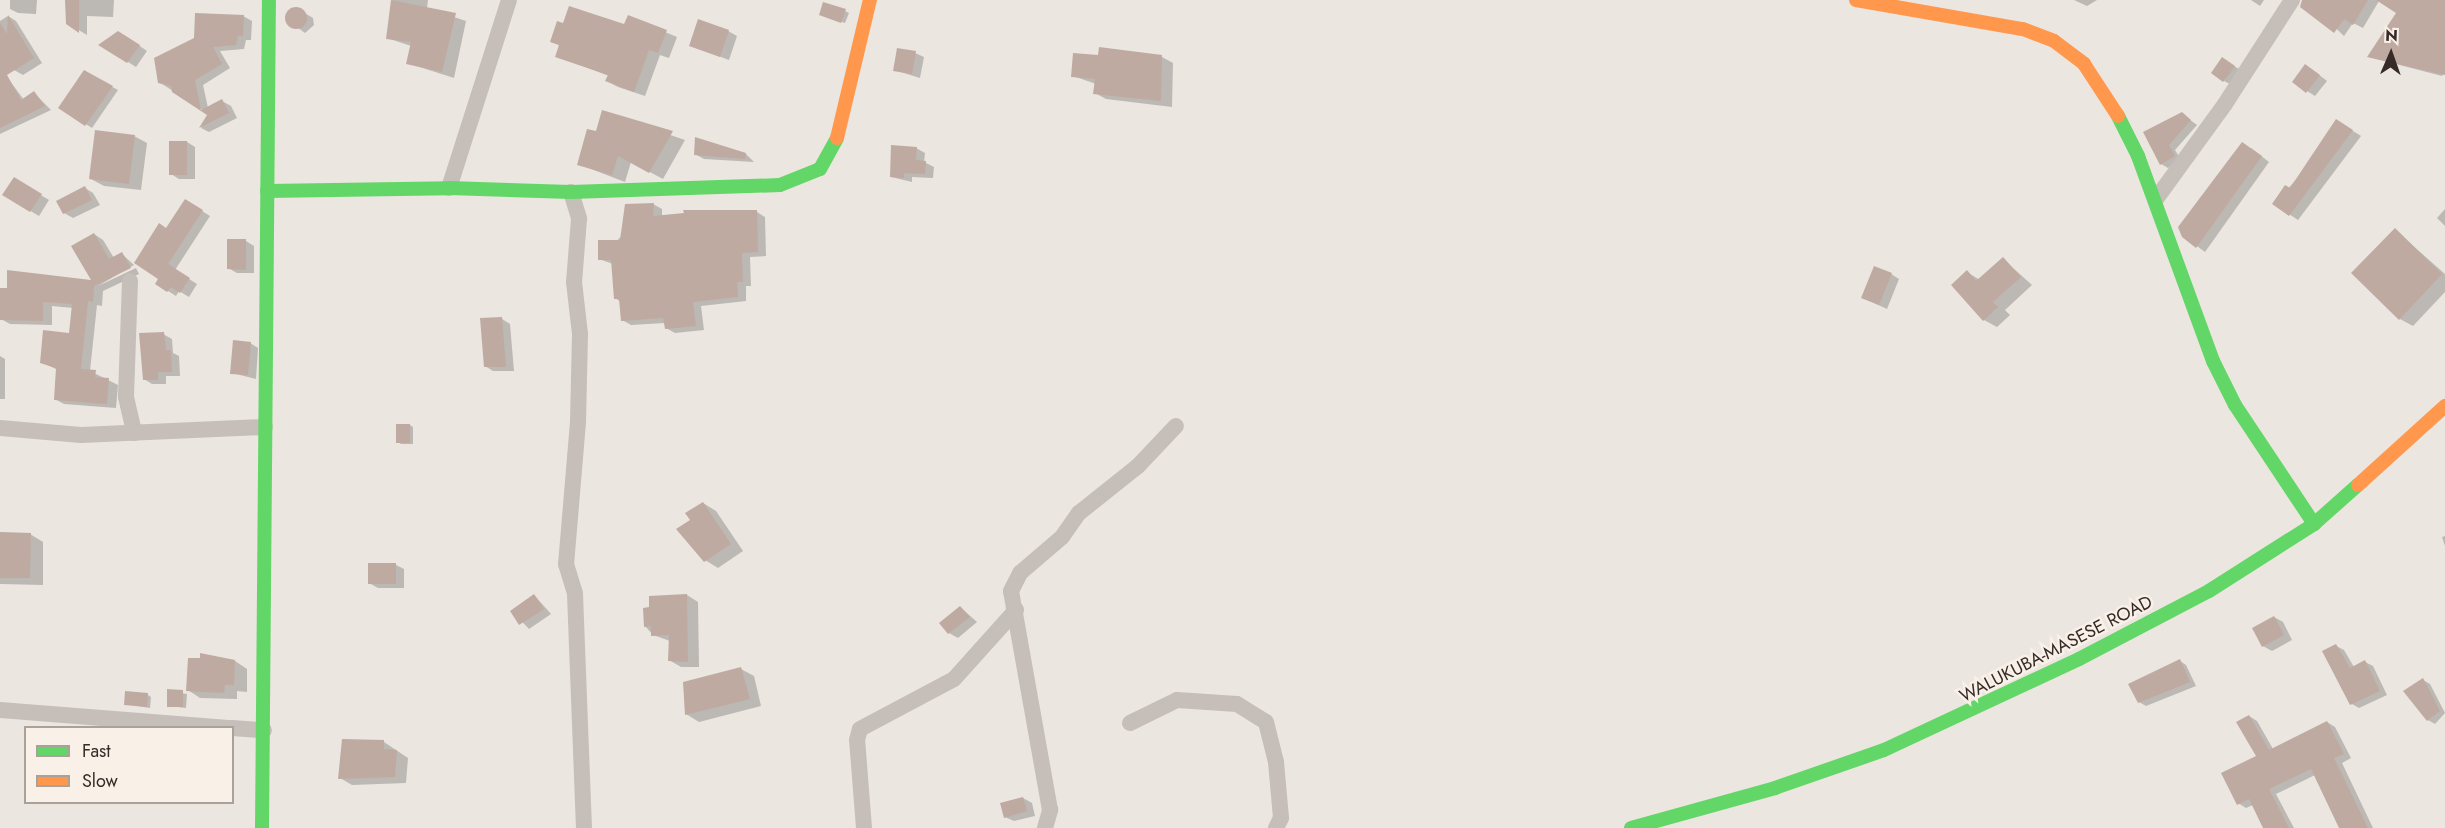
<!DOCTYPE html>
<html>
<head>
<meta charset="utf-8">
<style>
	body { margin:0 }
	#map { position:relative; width:2445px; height:828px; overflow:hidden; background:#ece6e0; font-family:Jost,sans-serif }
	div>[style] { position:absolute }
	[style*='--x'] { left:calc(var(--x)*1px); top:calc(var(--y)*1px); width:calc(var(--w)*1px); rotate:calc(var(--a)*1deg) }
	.shadow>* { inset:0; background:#0003 }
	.building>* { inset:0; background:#bfaaa2 }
	.round { border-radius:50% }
	.street>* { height:16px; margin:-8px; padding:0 8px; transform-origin:8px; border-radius:8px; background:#c5beb9 }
	.fast>* { height:14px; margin:-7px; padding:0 7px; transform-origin:7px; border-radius:7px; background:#63d668 }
	.slow>* { height:14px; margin:-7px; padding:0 7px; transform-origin:7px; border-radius:7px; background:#ff974d }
	span { translate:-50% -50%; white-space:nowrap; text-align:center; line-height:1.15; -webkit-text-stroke:5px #f9f0e7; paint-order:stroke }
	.street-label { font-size:18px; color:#362b28 }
	.legend { position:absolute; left:24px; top:726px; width:210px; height:78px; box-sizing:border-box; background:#f9f0e7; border:2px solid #aba19b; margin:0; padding:8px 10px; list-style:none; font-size:18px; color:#362b28 }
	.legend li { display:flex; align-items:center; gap:12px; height:30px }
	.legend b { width:30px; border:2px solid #aba19b }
	.north { position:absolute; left:2361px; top:24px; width:60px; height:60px; -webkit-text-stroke:4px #f9f0e7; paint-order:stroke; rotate:2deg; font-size:16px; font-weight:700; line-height:24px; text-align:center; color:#362b28 }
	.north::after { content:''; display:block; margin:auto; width:21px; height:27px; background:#362b28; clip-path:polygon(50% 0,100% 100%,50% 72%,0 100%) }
</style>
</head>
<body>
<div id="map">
	<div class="shadow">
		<i style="clip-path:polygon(10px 0,37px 0,36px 14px,18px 13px,10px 9px)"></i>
		<i style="clip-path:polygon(67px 0,114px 0,113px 17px,87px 16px,87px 35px,67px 23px)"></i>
		<i style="clip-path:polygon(392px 0,428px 0,427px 8px,466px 21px,454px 78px,407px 63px,411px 46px,387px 38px)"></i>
		<i style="clip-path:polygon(2074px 0,2097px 0,2087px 6px)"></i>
		<i style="clip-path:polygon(2251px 0,2264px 0,2260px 6px)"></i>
		<i style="clip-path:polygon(2306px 0,2445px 0,2445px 72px,2442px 76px,2369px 57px,2399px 12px,2379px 1px,2363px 28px,2353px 23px,2344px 36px)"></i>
		<i style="clip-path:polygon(296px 8px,313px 18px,314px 25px,305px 33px,286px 19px,288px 12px)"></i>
		<i style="clip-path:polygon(845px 11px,849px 13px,845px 23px,824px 16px)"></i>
		<i style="clip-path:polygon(8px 16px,16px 21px,42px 63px,23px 75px,14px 70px,0 48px,0 21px)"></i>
		<i style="clip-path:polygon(243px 16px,252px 21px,251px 40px,246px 40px,244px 49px,220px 51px,230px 68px,203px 85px,208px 108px,222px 101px,231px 106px,237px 118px,209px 132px,201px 128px,209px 114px,159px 82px)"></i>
		<i style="clip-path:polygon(629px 17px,677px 37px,669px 58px,660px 55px,645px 96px,618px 87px,607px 81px,609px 76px,557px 56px,560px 46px,552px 41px,625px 26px)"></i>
		<i style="clip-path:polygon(728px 31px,737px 36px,729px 60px,691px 46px)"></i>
		<i style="clip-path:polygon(127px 37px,147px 51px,136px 67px,101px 45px)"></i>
		<i style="clip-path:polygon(1100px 48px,1162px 57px,1173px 63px,1172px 107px,1106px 99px,1095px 93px,1096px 84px,1073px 76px,1099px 57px)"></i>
		<i style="clip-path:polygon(915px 53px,924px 57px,920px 78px,894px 70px)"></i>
		<i style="clip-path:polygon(2231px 64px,2242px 71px,2232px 85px,2224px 81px)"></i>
		<i style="clip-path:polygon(2314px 71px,2327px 81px,2315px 96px,2307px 91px)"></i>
		<i style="clip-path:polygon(84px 72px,118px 90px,92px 128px,61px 108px)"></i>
		<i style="clip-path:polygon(7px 77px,24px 100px,34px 93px,51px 110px,0 134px,0 81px)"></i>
		<i style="clip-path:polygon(603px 112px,685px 140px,663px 179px,631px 162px,625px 182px,578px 164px,597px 133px)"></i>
		<i style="clip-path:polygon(2182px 114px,2197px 125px,2175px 150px,2181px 160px,2168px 168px,2161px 164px)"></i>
		<i style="clip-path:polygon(2345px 126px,2361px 136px,2298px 220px,2274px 204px)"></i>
		<i style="clip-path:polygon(134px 136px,147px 143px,141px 190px,104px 186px,91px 179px)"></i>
		<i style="clip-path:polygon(696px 139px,746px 154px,754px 162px,704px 159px,695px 154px)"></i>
		<i style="clip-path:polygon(187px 142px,195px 147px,195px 179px,179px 179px,171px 174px)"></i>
		<i style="clip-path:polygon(916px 148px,925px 153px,924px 162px,934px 167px,933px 178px,912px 177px,912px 182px,891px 177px)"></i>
		<i style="clip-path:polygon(2251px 148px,2269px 162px,2205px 252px,2183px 236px)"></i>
		<i style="clip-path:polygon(14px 179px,49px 200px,39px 216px,4px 195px)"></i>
		<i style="clip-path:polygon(85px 188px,93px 193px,100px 205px,73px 218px,64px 213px)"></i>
		<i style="clip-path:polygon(653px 204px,662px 209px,662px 216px,757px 212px,765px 217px,766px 256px,750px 257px,751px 286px,746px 286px,746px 301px,701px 306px,704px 330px,675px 333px,666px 328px,665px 323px,631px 325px,622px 320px,621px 302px,615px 298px,613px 264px,599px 259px)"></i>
		<i style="clip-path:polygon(194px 206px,210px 216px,175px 270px,197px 284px,189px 297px,179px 291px,176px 296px,157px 284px,167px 229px)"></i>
		<i style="clip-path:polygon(2445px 209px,2445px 226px,2437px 218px)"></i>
		<i style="clip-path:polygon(2395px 230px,2445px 274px,2445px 292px,2413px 326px,2400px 319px)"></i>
		<i style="clip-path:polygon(94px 234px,103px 240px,114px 258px,122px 254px,134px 265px,98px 286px,136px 268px,139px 274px,103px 291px,102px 306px,97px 305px,90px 371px,118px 385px,116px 408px,64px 404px,55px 399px,58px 370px,41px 362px,70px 335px,73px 308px,52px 306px,52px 325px,10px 324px,1px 319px,2px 290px,94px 282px)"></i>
		<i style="clip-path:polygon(228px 240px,246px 241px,254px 246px,254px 273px,237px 273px,228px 268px)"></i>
		<i style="clip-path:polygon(2003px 259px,2032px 285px,2005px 310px,2010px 315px,1997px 327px,1984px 320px,1967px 272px,1980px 280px)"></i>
		<i style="clip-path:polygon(1891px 274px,1899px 279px,1887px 309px,1863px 298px)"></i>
		<i style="clip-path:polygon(502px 319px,510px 324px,514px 371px,493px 371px,485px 366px)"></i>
		<i style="clip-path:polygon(163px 334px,172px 339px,173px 353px,179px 356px,180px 376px,166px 376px,166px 384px,152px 384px,144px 379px)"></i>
		<i style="clip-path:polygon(250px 343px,258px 348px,256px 379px,232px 373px)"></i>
		<i style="clip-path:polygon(0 356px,5px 359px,5px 399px,0 399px)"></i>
		<i style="clip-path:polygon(410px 425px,413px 427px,413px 444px,401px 444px,398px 442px)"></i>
		<i style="clip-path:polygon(703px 503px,716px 511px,743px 551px,718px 568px,705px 560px,692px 520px)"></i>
		<i style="clip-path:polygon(0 534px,30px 534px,43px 542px,43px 585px,0 584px)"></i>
		<i style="clip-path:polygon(2445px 536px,2445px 546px,2442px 537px)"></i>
		<i style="clip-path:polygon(369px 565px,396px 565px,404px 569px,404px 588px,378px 588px,369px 583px)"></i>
		<i style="clip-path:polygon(687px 595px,698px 602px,699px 667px,681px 667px,669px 660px,670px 641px,653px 635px,645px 626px)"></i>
		<i style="clip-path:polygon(535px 596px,551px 614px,529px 629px,512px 611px)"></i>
		<i style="clip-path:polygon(960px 607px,977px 622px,958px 638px,949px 633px)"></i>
		<i style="clip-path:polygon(2274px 617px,2283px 622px,2292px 640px,2272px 651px,2263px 646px)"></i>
		<i style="clip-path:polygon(2336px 646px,2344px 650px,2354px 667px,2365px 662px,2373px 666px,2387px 695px,2359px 708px,2352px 704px)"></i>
		<i style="clip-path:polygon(235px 661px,247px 669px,247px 692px,237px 691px,237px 699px,200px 698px,188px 690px)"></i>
		<i style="clip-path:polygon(2180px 661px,2186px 665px,2196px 686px,2146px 706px,2139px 702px)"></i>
		<i style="clip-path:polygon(741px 669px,754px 676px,761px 706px,699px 722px,686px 714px)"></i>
		<i style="clip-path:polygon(2423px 680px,2430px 684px,2445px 713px,2435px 724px,2428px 720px)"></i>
		<i style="clip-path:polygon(169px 691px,187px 694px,186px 708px,168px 706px)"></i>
		<i style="clip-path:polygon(148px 695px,151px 697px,150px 708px,125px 704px)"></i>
		<i style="clip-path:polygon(2249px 716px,2257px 721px,2273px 749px,2327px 722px,2335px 727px,2351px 758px,2342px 763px,2373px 828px,2341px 828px,2315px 775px,2276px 794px,2294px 828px,2264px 828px,2253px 805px,2246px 808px,2238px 803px,2258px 757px)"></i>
		<i style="clip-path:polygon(384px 742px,408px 758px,406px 783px,352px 785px,340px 778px)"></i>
		<i style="clip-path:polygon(1023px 798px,1032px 803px,1035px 816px,1014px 821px,1005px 817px)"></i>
	</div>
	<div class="building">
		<i style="clip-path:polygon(65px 0,79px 0,79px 33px,66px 24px)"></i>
		<i style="clip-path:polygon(391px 0,456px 13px,442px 72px,406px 64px,411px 42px,386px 39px)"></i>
		<i style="clip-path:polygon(2302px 0,2368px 0,2353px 25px,2344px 19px,2334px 33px,2300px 7px)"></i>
		<i style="clip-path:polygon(2376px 0,2445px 0,2445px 75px,2367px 57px,2396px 13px)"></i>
		<i style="clip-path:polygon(823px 2px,846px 9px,841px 23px,819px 15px)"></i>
		<i style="clip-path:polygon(569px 6px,624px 24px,628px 15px,667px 30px,658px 53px,649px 50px,634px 92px,605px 81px,608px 75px,555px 57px,559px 45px,550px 42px,557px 21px,563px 23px)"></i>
		<i class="round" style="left:285px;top:7px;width:22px;height:22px"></i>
		<i style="clip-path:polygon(195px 13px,244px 15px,243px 36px,238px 36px,236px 45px,213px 47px,222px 64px,195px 80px,201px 110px,222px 99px,229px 113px,199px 128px,207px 115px,172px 92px,171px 86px,158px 83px,154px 58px,194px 38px)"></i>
		<i style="clip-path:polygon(8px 15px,34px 58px,7px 75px,21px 100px,34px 91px,45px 106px,0 128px,0 23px,7px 34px)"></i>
		<i style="clip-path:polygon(698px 19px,729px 30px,720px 57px,689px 46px)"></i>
		<i style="clip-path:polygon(118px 31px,140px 45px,127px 63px,98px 45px)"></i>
		<i style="clip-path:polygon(1099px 47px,1162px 55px,1161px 101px,1093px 94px,1095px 79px,1071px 77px,1073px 53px,1098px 55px)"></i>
		<i style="clip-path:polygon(897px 48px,916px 51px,912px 74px,893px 71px)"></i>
		<i style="clip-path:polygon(2222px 57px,2235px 66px,2223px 82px,2211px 73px)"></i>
		<i style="clip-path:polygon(2305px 64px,2320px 75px,2306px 93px,2292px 82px)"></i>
		<i style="clip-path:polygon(84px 70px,113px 86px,85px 126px,58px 108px)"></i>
		<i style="clip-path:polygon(602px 110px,673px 131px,649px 173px,618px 156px,612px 175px,577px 165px,587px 129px,596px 131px)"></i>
		<i style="clip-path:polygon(2182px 112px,2191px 120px,2169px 145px,2175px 156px,2160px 165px,2143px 132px)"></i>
		<i style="clip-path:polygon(2336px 119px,2353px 130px,2289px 216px,2272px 204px,2285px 185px,2290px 188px)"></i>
		<i style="clip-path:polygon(95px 130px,135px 135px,129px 184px,89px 179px)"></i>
		<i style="clip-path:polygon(695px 137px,746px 153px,745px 159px,694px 155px)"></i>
		<i style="clip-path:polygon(169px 141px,187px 141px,187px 175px,169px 175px)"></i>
		<i style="clip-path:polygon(2242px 142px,2262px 156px,2196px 248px,2182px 237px,2178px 227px)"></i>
		<i style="clip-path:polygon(891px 145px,917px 147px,916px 160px,926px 161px,925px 174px,904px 173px,904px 178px,890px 177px)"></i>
		<i style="clip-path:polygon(14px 177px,42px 194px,30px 212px,2px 195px)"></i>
		<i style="clip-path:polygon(85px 186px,92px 200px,63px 214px,56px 201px)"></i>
		<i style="clip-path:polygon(185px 199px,203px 210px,168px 264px,190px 278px,180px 293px,171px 287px,167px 292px,155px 284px,158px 279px,134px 263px,159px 223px,166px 228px)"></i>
		<i style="clip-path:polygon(654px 203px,653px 216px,684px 213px,683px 210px,757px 210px,758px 252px,742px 253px,743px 282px,737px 282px,738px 297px,693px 302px,696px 326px,665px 329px,663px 318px,621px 321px,619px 299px,614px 299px,611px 260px,598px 260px,598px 240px,620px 240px,625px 204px)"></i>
		<i style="clip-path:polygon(2395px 228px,2442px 274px,2399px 320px,2351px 273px)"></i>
		<i style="clip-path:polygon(94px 233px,109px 259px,122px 252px,131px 268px,94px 286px,93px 302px,88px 301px,81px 369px,96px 370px,95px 377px,109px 378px,107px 404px,54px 400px,56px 368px,40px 363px,43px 330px,69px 333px,72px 304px,43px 302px,43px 321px,0 320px,0 288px,7px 288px,7px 270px,91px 280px,71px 246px)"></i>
		<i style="clip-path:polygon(227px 239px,246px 239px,246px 270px,227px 269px)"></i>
		<i style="clip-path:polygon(2003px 257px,2021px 277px,1993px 302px,1998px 307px,1983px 321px,1951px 285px,1967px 270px,1976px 281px)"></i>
		<i style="clip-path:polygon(1874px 266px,1892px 273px,1879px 305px,1861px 298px)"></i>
		<i style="clip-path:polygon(502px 317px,506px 367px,484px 367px,480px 318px)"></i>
		<i style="clip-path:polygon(164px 332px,166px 350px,171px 350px,172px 372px,158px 372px,158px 380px,143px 380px,139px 333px)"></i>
		<i style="clip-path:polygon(233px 340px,251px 342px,248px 375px,230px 374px)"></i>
		<i style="clip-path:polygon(396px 424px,410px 424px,410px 443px,396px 443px)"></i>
		<i style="clip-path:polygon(703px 502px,731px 544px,704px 562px,676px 529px,690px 520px,685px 513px)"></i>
		<i style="clip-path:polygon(0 532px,31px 533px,30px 578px,0 578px)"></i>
		<i style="clip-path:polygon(368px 563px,396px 563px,396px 584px,368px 584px)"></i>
		<i style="clip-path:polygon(534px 594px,544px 609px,519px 625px,510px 611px)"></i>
		<i style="clip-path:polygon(687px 594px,688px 662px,668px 661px,669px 635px,651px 636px,651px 626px,644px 627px,643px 608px,649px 607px,649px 596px)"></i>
		<i style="clip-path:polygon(960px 606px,970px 617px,948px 634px,939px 623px)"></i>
		<i style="clip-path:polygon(2274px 616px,2284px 635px,2262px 647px,2252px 628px)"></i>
		<i style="clip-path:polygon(2336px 644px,2350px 668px,2365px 660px,2380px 691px,2350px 705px,2322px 651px)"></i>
		<i style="clip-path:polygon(200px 653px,235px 660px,234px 685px,225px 685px,224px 693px,186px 691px,188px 658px,200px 658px)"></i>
		<i style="clip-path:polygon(2180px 659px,2190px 682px,2138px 703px,2128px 684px)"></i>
		<i style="clip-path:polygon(741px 667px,750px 699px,685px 715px,683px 682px)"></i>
		<i style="clip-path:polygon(2423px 678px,2440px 711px,2427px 721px,2403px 691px)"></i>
		<i style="clip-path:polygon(167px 689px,183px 690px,183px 707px,167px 707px)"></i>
		<i style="clip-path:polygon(125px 691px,148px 693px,147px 707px,124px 705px)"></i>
		<i style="clip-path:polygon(2249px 715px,2269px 750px,2327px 721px,2344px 754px,2334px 758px,2368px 828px,2339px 828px,2311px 769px,2269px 789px,2289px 828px,2263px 828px,2249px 799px,2237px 805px,2221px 773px,2256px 756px,2236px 722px)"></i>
		<i style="clip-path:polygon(342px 739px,384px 740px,384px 749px,397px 750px,395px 777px,338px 779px)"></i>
		<i style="clip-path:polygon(1023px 797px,1027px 811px,1004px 818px,1000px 803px)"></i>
	</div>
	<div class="street">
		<i style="--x:449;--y:188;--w:197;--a:-72.3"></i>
		<i style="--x:571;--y:192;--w:28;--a:73"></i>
		<i style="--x:579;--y:219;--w:63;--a:94.5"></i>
		<i style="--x:574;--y:282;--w:52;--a:83.4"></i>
		<i style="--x:580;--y:334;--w:88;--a:91.3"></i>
		<i style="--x:578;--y:422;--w:143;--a:94.8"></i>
		<i style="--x:566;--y:564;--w:31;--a:73"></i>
		<i style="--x:575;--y:594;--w:234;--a:87.8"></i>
		<i style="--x:2156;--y:199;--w:117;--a:-54"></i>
		<i style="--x:2225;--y:104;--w:124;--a:-57.2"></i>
		<i style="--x:130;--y:281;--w:116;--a:92"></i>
		<i style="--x:126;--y:397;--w:37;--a:77"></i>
		<i style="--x:0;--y:428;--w:81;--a:4.9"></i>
		<i style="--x:81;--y:435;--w:184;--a:-2.5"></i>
		<i style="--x:0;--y:710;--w:232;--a:4.5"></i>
		<i style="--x:1130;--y:723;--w:52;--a:-26.1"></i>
		<i style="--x:1177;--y:700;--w:60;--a:3.8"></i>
		<i style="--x:1237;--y:704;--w:34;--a:32"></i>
		<i style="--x:1266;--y:722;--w:41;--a:76"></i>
		<i style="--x:1276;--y:762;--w:56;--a:84.9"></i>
		<i style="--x:1281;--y:818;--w:11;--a:117"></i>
		<i style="--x:232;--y:728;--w:32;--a:4"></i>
		<i style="--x:864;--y:828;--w:88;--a:-94.5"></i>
		<i style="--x:857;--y:740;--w:11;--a:-75"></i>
		<i style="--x:860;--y:729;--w:106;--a:-28"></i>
		<i style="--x:954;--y:679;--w:93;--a:-48.1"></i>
		<i style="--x:1045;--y:828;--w:19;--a:-74"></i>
		<i style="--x:1050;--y:810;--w:222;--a:-100.1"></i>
		<i style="--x:1011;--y:591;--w:20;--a:-63"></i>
		<i style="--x:1020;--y:573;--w:55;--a:-40.6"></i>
		<i style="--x:1062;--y:537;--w:29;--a:-55"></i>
		<i style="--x:1079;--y:513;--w:75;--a:-38.5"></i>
		<i style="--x:1138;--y:466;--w:55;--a:-46.5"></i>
	</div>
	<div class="fast">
		<i style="--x:2118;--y:116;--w:45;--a:63.4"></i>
		<i style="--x:2138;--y:156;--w:218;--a:69.9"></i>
		<i style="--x:2213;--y:361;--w:49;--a:63.4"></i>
		<i style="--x:2235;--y:405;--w:143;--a:56.4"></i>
		<i style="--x:267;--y:191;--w:182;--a:-0.9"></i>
		<i style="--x:449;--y:188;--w:122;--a:1.9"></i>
		<i style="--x:571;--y:192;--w:209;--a:-1.9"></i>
		<i style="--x:780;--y:185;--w:43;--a:-21.8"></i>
		<i style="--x:820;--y:169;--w:35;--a:-61"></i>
		<i style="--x:262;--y:828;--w:828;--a:-89.52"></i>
		<i style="--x:1631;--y:828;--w:149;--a:-15.5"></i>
		<i style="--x:1775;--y:788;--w:115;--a:-19.2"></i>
		<i style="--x:1884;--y:750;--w:215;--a:-25"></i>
		<i style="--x:2079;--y:659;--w:147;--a:-27.6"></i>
		<i style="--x:2209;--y:591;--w:125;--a:-32.5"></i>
		<i style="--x:2314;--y:524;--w:59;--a:-41.6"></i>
	</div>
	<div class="slow">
		<i style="--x:1856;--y:0;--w:169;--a:9.9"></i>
		<i style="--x:2023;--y:29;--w:33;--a:21"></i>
		<i style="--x:2054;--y:41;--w:38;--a:37"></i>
		<i style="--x:2084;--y:64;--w:62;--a:56.8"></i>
		<i style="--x:837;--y:138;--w:142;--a:-76.6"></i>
		<i style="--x:2358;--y:485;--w:118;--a:-42.2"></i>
	</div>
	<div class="street-label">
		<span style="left:2056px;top:649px;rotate:-27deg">WALUKUBA-MASESE ROAD</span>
	</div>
	<ul class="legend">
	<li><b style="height:8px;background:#63d668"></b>Fast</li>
	<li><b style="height:8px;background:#ff974d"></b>Slow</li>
	</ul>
	<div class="north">N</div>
</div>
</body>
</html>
